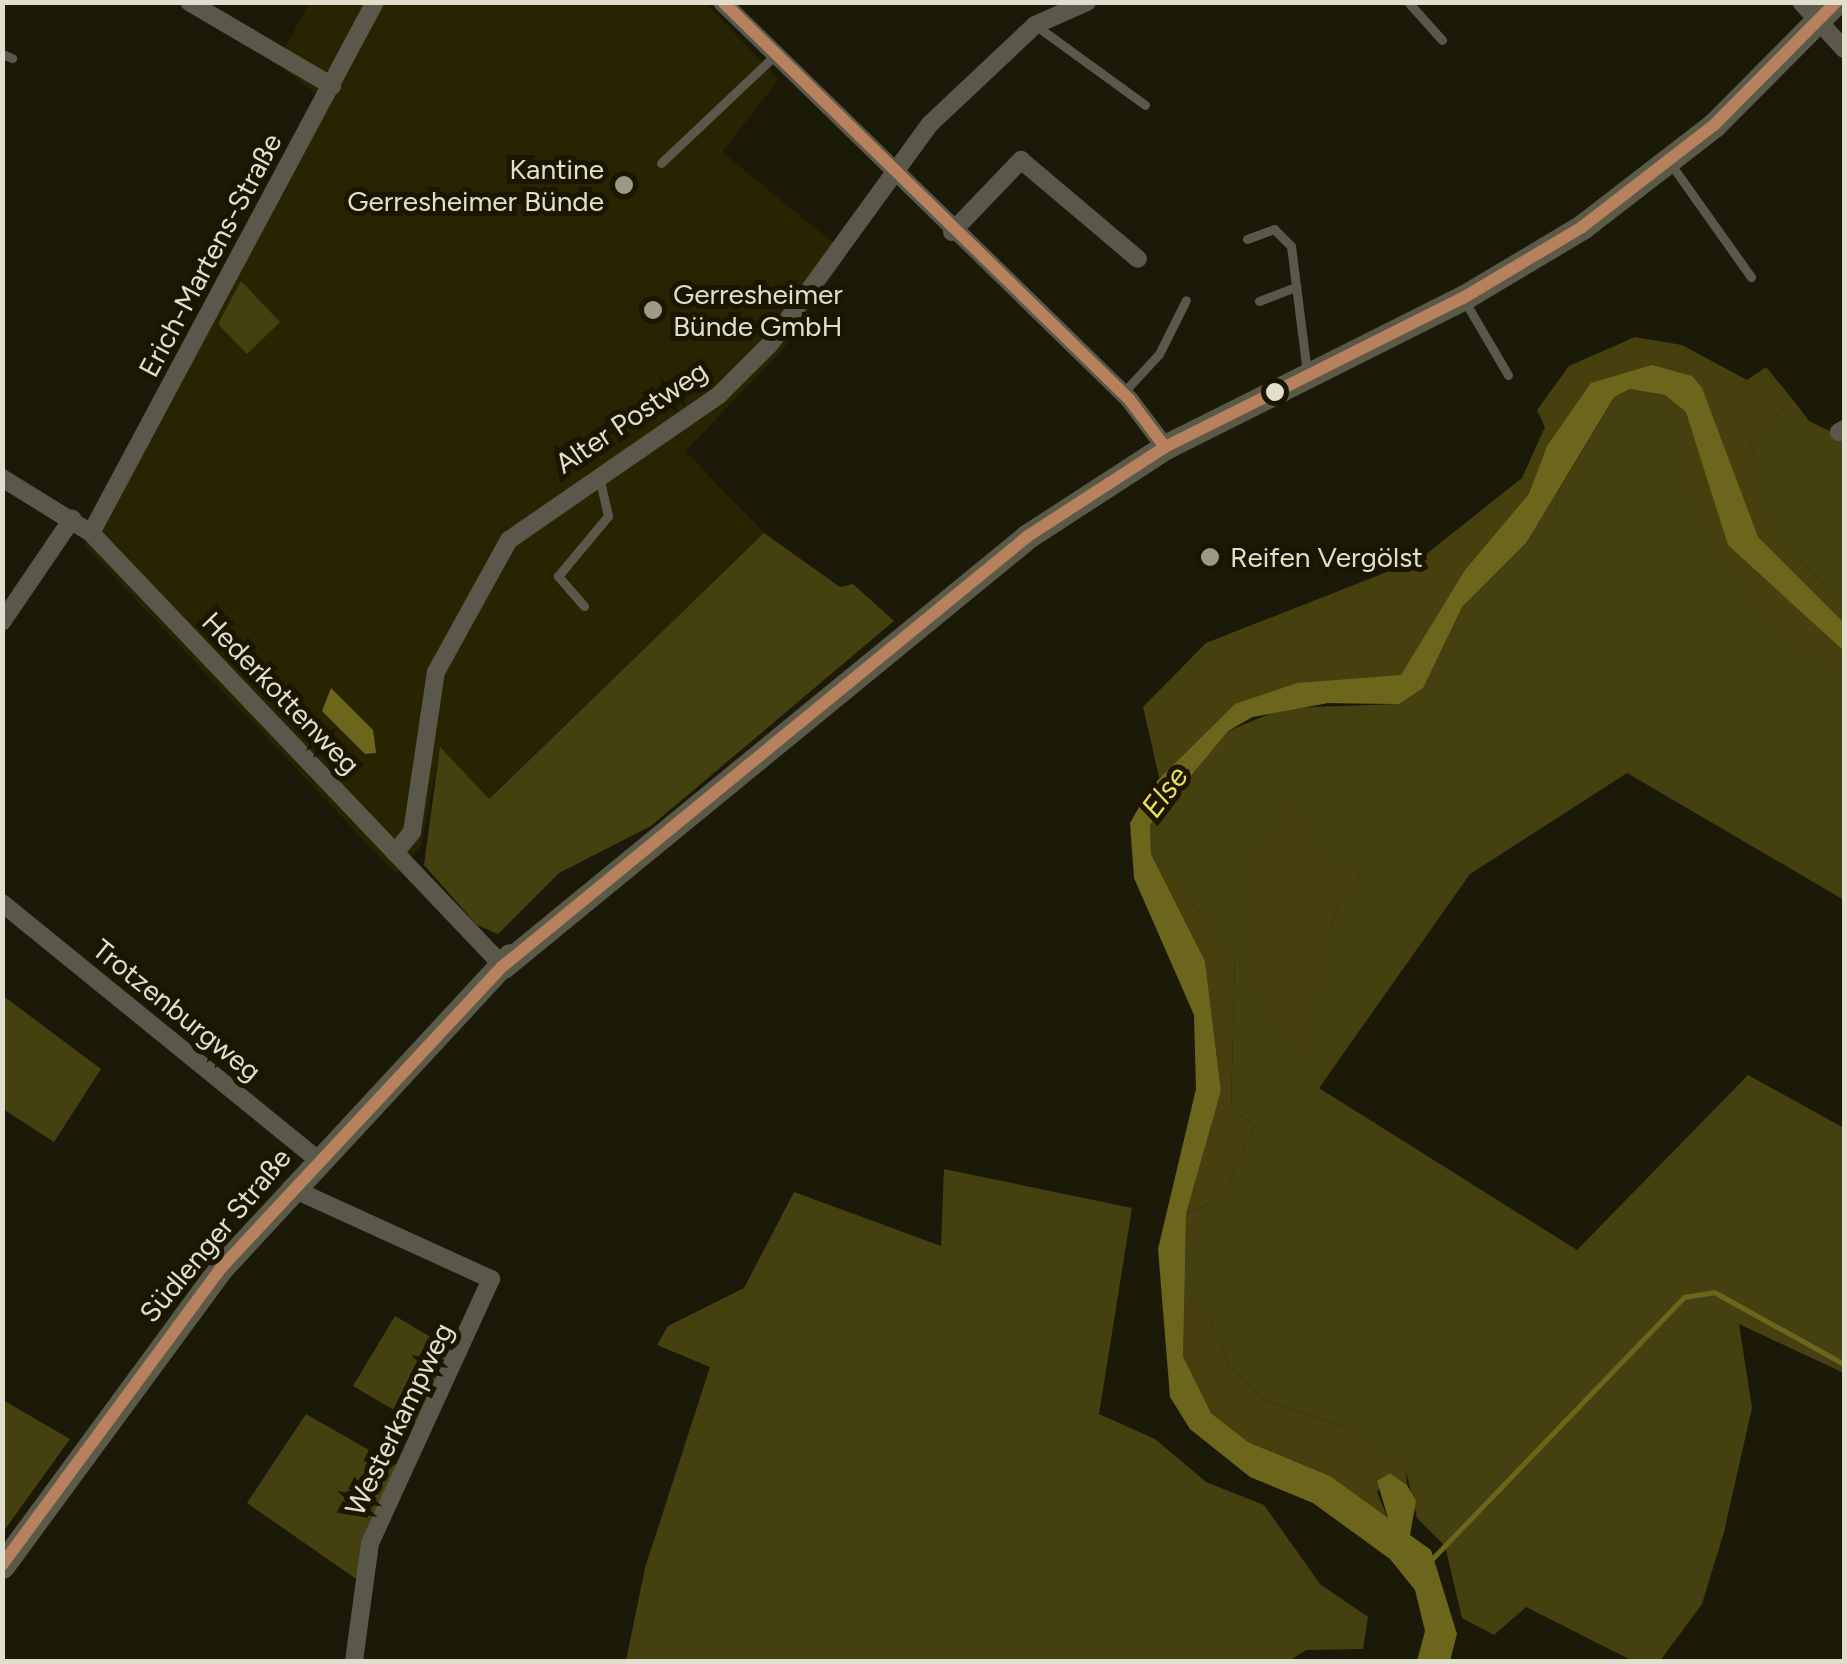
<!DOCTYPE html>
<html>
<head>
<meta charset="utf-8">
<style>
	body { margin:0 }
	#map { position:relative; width:1847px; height:1664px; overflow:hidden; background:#1b1a09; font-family:Figtree,sans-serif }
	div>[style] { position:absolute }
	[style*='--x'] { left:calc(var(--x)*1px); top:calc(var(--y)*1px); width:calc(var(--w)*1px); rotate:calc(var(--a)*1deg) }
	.built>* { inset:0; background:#282401 }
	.green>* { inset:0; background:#444010 }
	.forest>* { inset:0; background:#45400e }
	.water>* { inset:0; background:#6c661d }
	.stream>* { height:5px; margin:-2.5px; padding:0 2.5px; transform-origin:2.5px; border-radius:2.5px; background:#6c661d }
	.service>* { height:9px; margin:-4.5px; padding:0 4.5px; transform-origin:4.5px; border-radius:4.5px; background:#59584a }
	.minor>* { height:18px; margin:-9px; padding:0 9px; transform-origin:9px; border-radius:9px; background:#59584a }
	.secondary>* { height:25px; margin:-12.5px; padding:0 12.5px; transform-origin:12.5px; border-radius:12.5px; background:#5b5a49 }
	.bus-1>* { height:12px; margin:-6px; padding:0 6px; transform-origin:6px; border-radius:6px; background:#b6815c }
	.dots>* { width:28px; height:28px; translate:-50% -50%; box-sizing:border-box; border:5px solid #1a1600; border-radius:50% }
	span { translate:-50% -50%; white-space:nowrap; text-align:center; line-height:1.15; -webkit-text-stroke:10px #1a1600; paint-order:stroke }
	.poi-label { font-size:28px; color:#e0dfcd }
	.right { translate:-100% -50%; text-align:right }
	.left { translate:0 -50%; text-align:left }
	.street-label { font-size:28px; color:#e0dfcd }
	.water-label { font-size:30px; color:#e9dd59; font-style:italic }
	.frame { position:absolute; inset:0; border:5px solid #e0dfcd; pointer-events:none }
</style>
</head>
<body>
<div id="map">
	<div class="built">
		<i style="clip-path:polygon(309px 3px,705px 3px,779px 79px,722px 152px,847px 254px,782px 351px,685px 451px,764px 533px,488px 799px,440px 749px,421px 846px,396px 874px,85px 546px,95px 507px,320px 97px,277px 63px)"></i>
	</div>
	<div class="green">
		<i style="clip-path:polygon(241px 281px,280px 322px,247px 354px,218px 324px)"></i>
		<i style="clip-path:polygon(evenodd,1630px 389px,1665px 395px,1686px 412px,1790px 640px,1844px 672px,1844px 900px,1627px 773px,1470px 874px,1319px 1088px,1577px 1250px,1748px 1075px,1844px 1128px,1844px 1373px,1739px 1324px,1752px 1408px,1724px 1532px,1702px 1604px,1660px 1661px,1633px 1661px,1526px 1607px,1494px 1635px,1462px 1618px,1445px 1546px,1417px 1518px,1406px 1471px,1340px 1425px,1266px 1401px,1230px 1367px,1211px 1321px,1178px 1284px,1186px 1214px,1222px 1198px,1255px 1124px,1231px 1110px,1235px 955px,1151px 854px,1150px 825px,1164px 799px,1228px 731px,1284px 708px,1399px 704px,1422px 688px,1462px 607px,1555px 515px,1559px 490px,1614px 397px,1630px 389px,1279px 831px,1360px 874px,1337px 906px,1300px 1053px,1248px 858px,1279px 831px)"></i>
		<i style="clip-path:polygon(1794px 401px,1809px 421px,1844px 438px,1844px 607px,1766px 522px,1750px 437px)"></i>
		<i style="clip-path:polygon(764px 533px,840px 587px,853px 584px,894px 621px,651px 826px,559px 873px,498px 934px,477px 925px,424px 865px,440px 747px,489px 799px)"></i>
		<i style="clip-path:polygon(2px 995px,101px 1069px,54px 1142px,3px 1109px)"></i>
		<i style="clip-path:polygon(944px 1169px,1132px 1208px,1099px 1414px,1155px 1439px,1206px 1482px,1264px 1505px,1320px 1584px,1368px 1617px,1363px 1649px,1306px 1650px,1288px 1662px,626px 1661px,645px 1568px,710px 1367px,657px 1345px,668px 1326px,744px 1288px,794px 1192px,941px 1246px)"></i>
		<i style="clip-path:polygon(395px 1316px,454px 1351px,418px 1424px,353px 1386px)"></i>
		<i style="clip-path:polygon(3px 1400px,70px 1439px,3px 1532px,3px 1399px)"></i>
		<i style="clip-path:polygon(306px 1414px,397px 1466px,359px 1581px,247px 1503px)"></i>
	</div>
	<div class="forest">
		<i style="clip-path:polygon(1635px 337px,1682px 345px,1747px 380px,1766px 367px,1794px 401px,1750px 437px,1767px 523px,1844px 607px,1844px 672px,1790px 640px,1720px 557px,1681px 470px,1695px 443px,1686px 412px,1665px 395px,1630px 389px,1614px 397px,1559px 490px,1555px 515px,1462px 607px,1423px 688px,1399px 704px,1328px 703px,1253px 717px,1228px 731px,1164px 799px,1143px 707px,1206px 643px,1420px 559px,1522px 478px,1545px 427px,1537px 410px,1569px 366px)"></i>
		<i style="clip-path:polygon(1278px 802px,1300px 803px,1307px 843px,1360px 874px,1337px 906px,1300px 1055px,1260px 999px,1245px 945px,1248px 858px,1279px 831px)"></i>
		<i style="clip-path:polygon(1151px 854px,1235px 955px,1231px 1110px,1255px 1124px,1222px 1198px,1186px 1214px,1221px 1091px,1205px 961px)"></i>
		<i style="clip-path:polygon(1178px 1284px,1211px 1321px,1230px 1367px,1266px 1401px,1340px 1425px,1406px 1471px,1407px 1485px,1390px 1473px,1377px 1492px,1388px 1519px,1330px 1476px,1248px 1442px,1211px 1413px,1183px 1356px)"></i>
	</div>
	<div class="water">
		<i style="clip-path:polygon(1652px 365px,1692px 376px,1702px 388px,1758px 537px,1844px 623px,1844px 651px,1728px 545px,1686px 412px,1665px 395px,1630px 389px,1614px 397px,1526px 543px,1462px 607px,1423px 688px,1399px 704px,1328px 703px,1252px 717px,1228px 731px,1150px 825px,1151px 854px,1205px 961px,1221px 1091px,1186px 1214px,1183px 1356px,1211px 1413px,1248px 1442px,1330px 1476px,1388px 1518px,1377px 1481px,1390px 1473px,1407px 1485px,1416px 1501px,1410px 1535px,1431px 1550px,1457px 1634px,1450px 1661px,1417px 1661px,1425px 1631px,1415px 1590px,1390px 1559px,1313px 1503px,1250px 1477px,1190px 1429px,1170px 1397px,1158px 1249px,1196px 1089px,1194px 1015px,1134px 878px,1130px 823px,1150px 788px,1235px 704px,1297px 683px,1401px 675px,1465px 570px,1529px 494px,1547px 446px,1591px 383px)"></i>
		<i style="clip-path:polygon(331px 688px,373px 730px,376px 753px,365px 754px,322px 711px)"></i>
	</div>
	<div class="stream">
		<i style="--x:1430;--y:1561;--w:366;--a:-46.1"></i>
		<i style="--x:1684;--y:1297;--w:30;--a:-9"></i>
		<i style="--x:1714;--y:1292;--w:149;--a:29"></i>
	</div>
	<div class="service">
		<i style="--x:1408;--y:2;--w:51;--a:48.2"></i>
		<i style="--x:1035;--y:25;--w:136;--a:36"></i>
		<i style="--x:2;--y:54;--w:11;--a:22"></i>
		<i style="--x:661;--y:163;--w:156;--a:-43.4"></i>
		<i style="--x:1670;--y:163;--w:140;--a:54.6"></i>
		<i style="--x:1247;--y:239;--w:29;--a:-20"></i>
		<i style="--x:1274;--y:229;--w:24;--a:45"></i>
		<i style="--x:1291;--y:246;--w:128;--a:82.8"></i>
		<i style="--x:1464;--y:300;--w:87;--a:59.6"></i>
		<i style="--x:1259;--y:301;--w:40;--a:-21"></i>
		<i style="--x:1123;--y:393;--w:53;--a:-47.3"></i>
		<i style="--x:1159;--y:354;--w:60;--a:-63.4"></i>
		<i style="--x:584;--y:606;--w:40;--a:-131"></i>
		<i style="--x:558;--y:576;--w:78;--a:-50.2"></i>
		<i style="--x:608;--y:516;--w:41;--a:-102.7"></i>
	</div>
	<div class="minor">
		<i style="--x:189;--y:2;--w:166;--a:30.4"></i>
		<i style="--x:722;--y:2;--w:569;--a:44.29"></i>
		<i style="--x:1129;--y:399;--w:60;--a:53.1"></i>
		<i style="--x:1801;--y:2;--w:64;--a:47.5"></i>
		<i style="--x:952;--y:232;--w:100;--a:-46.2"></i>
		<i style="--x:1021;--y:160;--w:153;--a:40.2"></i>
		<i style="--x:1839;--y:432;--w:6;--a:-31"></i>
		<i style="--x:2;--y:478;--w:105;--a:31.7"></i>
		<i style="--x:91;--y:533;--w:598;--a:46.42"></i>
		<i style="--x:91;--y:533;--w:602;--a:-61.86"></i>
		<i style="--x:2;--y:622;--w:125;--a:-55.8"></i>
		<i style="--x:395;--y:853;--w:27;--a:-51"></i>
		<i style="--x:412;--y:832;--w:162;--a:-81.5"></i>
		<i style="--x:436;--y:672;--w:151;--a:-61.1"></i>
		<i style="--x:509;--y:540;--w:255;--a:-34.6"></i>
		<i style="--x:719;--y:395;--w:72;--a:-45"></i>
		<i style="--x:770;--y:344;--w:272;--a:-54"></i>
		<i style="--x:930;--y:124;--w:144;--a:-43.3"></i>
		<i style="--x:1035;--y:25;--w:57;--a:-23.9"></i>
		<i style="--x:2;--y:903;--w:407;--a:39.1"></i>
		<i style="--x:291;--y:1188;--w:220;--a:24.5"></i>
		<i style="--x:491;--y:1279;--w:290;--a:114.6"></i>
		<i style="--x:370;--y:1543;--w:120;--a:97.7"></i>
	</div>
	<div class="secondary">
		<i style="--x:503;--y:966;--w:679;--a:-39.32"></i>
		<i style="--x:1028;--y:536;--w:163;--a:-33"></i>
		<i style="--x:1165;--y:447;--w:333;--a:-26.6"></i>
		<i style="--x:1463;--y:298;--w:139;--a:-30.8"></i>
		<i style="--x:1582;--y:227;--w:167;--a:-37.7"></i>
		<i style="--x:1714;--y:125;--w:173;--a:-45.2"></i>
		<i style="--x:2;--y:1566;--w:370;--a:-53.7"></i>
		<i style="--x:221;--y:1268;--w:425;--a:-47.2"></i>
	</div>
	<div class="bus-1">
		<i style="--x:723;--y:2;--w:568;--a:44.36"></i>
		<i style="--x:1129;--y:399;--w:60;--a:53.1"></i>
		<i style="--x:2;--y:1565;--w:369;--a:-53.6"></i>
		<i style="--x:221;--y:1268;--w:413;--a:-47"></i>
		<i style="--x:503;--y:966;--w:679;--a:-39.32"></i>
		<i style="--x:1028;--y:536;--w:163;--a:-33"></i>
		<i style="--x:1165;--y:447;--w:333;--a:-26.6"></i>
		<i style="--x:1463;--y:298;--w:139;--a:-30.8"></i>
		<i style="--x:1582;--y:227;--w:167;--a:-37.7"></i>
		<i style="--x:1714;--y:125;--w:173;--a:-45.2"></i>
	</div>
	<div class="dots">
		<i style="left:624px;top:185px;background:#9b9a88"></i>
		<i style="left:653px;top:310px;background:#9b9a88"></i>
		<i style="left:1275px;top:392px;background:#e0dfcd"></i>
		<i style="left:1210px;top:557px;background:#9b9a88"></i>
	</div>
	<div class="poi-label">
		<span class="right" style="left:604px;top:185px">Kantine<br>Gerresheimer Bünde</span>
		<span class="left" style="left:673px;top:310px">Gerresheimer<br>Bünde GmbH</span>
		<span class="left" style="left:1230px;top:557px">Reifen Vergölst</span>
	</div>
	<div class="street-label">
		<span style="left:210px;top:255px;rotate:-62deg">Erich-Martens-Straße</span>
		<span style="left:631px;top:417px;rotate:-34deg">Alter Postweg</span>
		<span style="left:281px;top:693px;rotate:46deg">Hederkottenweg</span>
		<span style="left:177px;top:1010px;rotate:39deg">Trotzenburgweg</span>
		<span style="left:215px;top:1235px;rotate:-50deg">Südlenger Straße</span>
		<span style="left:399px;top:1419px;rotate:-64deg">Westerkampweg</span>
	</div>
	<div class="water-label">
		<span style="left:1165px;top:792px;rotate:-53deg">Else</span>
	</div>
	<div class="frame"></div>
</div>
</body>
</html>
